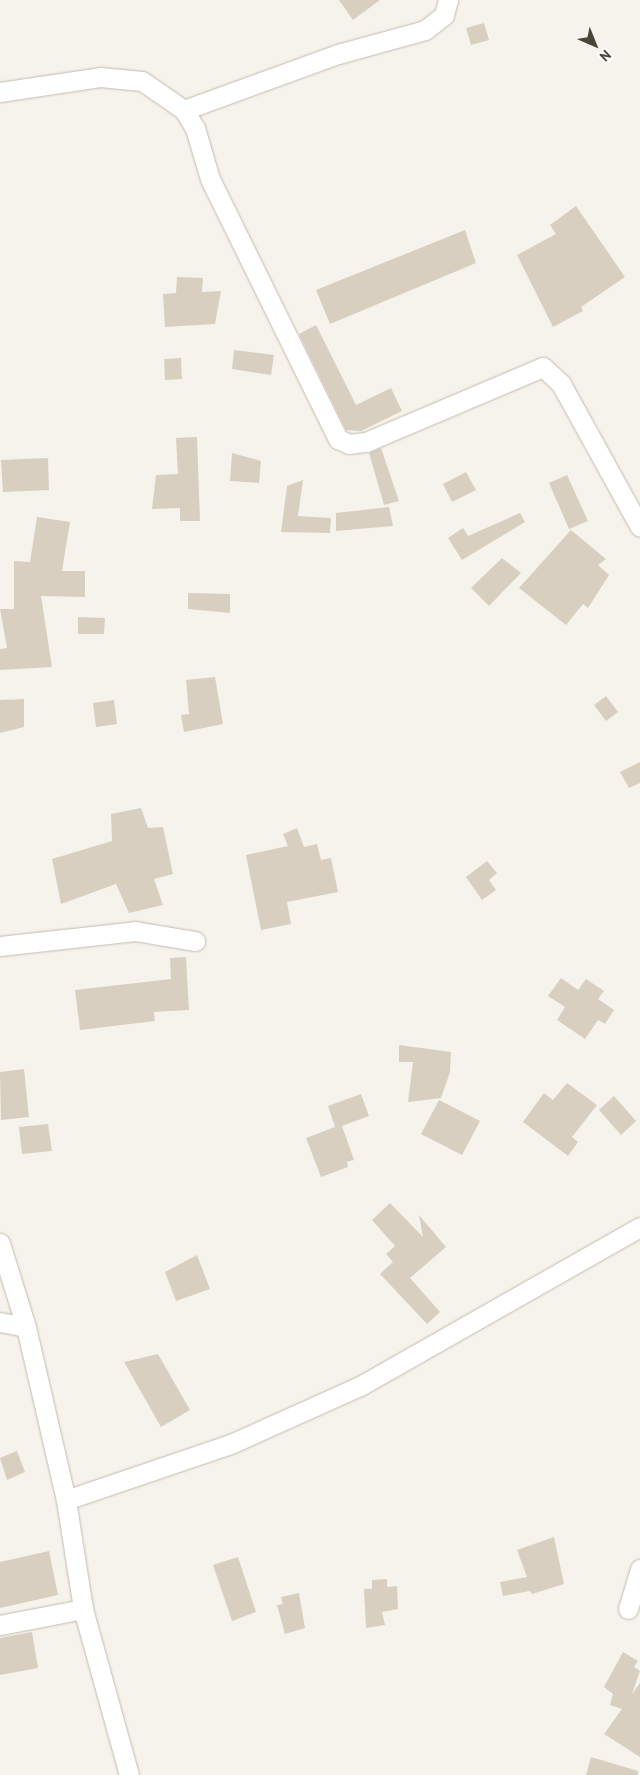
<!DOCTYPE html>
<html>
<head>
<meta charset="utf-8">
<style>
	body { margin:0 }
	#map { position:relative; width:640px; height:1775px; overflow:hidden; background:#f6f3ec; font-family:"PT Sans",sans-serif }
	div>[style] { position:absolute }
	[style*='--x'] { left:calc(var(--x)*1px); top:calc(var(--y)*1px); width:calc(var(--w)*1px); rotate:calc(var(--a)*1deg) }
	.building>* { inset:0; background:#d8cfc1 }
	.roads { filter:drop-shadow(0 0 1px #c2bbae) drop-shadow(0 0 1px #c2bbae) }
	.minor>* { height:19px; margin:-9.5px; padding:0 9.5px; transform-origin:9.5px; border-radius:9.5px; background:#fff }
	span { translate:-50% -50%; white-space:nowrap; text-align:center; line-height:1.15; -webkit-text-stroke:5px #fff; paint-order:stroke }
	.north { position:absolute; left:570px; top:20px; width:50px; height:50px; -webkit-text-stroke:4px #fff; paint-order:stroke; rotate:136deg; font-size:14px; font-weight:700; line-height:20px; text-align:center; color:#4b4439 }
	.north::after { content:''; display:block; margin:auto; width:18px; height:22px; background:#4b4439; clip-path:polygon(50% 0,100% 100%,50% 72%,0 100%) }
</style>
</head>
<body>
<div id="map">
	<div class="building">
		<i style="clip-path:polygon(339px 0,380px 0,353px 20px)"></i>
		<i style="clip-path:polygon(484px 23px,489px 40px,471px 45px,466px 28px)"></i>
		<i style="clip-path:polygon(576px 206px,625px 277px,581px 307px,583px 311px,553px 327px,517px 255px,556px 234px,550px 225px)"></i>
		<i style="clip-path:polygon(465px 230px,476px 263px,330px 324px,316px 290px)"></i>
		<i style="clip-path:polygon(177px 277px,203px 278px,202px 292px,221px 291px,215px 324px,165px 327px,163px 294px,176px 293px)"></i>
		<i style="clip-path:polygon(316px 325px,356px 405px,391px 388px,402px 411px,361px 431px,346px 430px,299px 334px)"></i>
		<i style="clip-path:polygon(234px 350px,274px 355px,271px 375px,232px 369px)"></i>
		<i style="clip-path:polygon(181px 358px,182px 379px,165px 380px,164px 359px)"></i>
		<i style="clip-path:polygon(197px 437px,200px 521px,180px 521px,180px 508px,152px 509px,156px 475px,178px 474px,176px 438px)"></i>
		<i style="clip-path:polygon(381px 448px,399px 501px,384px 505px,369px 453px)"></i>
		<i style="clip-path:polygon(232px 453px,261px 461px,259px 483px,230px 481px)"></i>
		<i style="clip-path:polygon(48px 458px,49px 490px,3px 492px,1px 460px)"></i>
		<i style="clip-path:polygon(466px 472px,476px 490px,452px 502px,443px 484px)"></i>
		<i style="clip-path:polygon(567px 475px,588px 521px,569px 529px,549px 483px)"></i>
		<i style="clip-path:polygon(303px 480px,298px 516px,331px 518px,330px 533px,281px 532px,287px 486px)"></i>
		<i style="clip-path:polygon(389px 507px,393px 526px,336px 531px,336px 513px)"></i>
		<i style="clip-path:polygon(520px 513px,525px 522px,462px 560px,448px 538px,463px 528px,468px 536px)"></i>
		<i style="clip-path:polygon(37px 517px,70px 522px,62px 571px,85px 571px,85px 597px,41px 596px,52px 667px,0 670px,0 649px,7px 648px,0 609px,14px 609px,14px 561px,30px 562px)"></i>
		<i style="clip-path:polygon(571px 530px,606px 559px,598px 565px,609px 575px,588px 608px,583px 604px,566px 625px,519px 588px)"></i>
		<i style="clip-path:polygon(502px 558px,521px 573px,489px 606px,471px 588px)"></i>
		<i style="clip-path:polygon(188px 593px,230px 594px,230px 613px,188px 609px)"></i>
		<i style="clip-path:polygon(78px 617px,105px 618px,104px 634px,78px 634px)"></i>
		<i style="clip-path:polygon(215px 677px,223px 724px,184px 732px,181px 715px,189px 714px,186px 680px)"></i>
		<i style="clip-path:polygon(606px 696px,618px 712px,606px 721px,594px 705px)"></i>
		<i style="clip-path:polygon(24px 699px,24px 727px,0 733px,0 700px)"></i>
		<i style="clip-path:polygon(114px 700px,117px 724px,96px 727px,93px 703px)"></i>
		<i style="clip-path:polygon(640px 762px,640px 783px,629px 788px,620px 772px)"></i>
		<i style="clip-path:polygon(141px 808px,148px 828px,163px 827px,173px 874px,154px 879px,163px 905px,129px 913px,116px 884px,61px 904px,52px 859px,112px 841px,111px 814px)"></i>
		<i style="clip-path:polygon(297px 828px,304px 847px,317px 844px,321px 860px,331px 858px,338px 892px,287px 902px,291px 924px,261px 930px,246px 855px,288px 846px,283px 834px)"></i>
		<i style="clip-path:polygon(487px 861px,497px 873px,489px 880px,496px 890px,482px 900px,466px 877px)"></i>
		<i style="clip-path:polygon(186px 957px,189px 1010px,154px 1012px,155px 1021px,80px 1030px,75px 990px,171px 979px,170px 958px)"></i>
		<i style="clip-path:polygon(561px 978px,578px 990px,586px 979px,604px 991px,598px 999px,614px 1010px,605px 1024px,598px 1020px,585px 1039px,557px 1020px,565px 1007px,548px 996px)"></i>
		<i style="clip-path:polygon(399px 1045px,451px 1052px,450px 1072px,441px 1098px,408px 1102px,413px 1062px,399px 1062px)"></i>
		<i style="clip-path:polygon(24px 1069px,29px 1117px,1px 1120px,0 1072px)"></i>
		<i style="clip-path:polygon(567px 1083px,597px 1105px,572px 1137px,578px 1142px,568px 1156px,523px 1122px,544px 1093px,553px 1100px)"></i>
		<i style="clip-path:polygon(361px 1094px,369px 1116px,342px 1126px,354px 1160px,347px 1162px,348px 1167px,321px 1177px,306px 1138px,335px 1127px,328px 1106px)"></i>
		<i style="clip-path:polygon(614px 1096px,636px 1121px,621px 1135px,599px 1110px)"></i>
		<i style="clip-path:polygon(439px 1100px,480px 1121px,462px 1155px,421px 1134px)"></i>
		<i style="clip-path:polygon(48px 1124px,52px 1151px,22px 1154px,19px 1127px)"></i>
		<i style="clip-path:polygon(390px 1203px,423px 1237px,419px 1215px,446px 1247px,410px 1278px,440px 1312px,427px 1324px,380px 1274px,393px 1262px,386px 1254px,395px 1246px,372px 1220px)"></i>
		<i style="clip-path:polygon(197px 1255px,210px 1289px,176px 1301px,165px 1272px)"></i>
		<i style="clip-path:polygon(158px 1354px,190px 1410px,161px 1427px,124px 1362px)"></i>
		<i style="clip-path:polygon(17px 1451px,25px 1472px,7px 1480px,0 1458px)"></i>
		<i style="clip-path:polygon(554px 1537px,564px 1584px,532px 1594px,530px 1591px,503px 1596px,500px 1582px,527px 1577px,517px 1550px)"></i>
		<i style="clip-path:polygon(49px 1551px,58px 1595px,0 1608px,0 1562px)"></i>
		<i style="clip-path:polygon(238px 1557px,256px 1612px,232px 1621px,213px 1565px)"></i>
		<i style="clip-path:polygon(387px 1579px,387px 1587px,397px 1586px,398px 1609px,382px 1612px,385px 1625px,366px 1628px,364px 1589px,372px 1589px,372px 1580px)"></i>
		<i style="clip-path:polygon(299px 1593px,305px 1628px,285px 1634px,277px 1605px,283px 1604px,281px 1597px)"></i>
		<i style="clip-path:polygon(32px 1632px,38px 1668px,0 1675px,0 1638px)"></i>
		<i style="clip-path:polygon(623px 1652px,638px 1661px,634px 1667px,640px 1671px,632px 1694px,640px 1683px,640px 1757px,604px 1734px,622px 1709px,610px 1705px,613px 1694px,604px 1687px)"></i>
		<i style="clip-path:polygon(591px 1757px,638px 1771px,638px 1775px,586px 1775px)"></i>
	</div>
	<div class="roads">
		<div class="minor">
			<i style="--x:0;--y:92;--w:101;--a:-8.5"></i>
			<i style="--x:100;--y:77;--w:42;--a:5.4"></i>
			<i style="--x:142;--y:81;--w:51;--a:34.6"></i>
			<i style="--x:184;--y:110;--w:21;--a:59"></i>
			<i style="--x:195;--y:128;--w:53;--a:73.6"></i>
			<i style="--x:210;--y:179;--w:290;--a:63.8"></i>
			<i style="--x:338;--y:439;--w:12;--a:24"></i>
			<i style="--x:349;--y:444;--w:17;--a:-7"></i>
			<i style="--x:366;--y:442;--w:192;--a:-23"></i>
			<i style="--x:543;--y:367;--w:25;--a:43"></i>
			<i style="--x:561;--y:384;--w:163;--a:61.1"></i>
			<i style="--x:184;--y:110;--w:164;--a:-20"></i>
			<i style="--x:338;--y:54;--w:90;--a:-15.4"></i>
			<i style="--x:425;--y:30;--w:24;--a:-38"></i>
			<i style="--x:444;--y:15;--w:16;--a:-75"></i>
			<i style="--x:0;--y:946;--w:136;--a:-6.3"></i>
			<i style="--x:135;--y:931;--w:61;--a:9.5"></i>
			<i style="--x:0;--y:1243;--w:88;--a:72.8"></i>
			<i style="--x:26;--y:1327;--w:178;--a:77"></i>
			<i style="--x:66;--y:1500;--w:110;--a:81.1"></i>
			<i style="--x:83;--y:1609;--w:172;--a:74.5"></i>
			<i style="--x:0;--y:1322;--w:26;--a:11"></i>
			<i style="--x:66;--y:1500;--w:176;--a:-18.8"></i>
			<i style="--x:233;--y:1443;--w:139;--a:-24.2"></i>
			<i style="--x:360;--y:1386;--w:322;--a:-29.6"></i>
			<i style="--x:628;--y:1609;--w:42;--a:-73.3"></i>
			<i style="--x:0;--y:1625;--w:85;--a:-10.9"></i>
		</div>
	</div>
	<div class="north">N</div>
</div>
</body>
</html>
